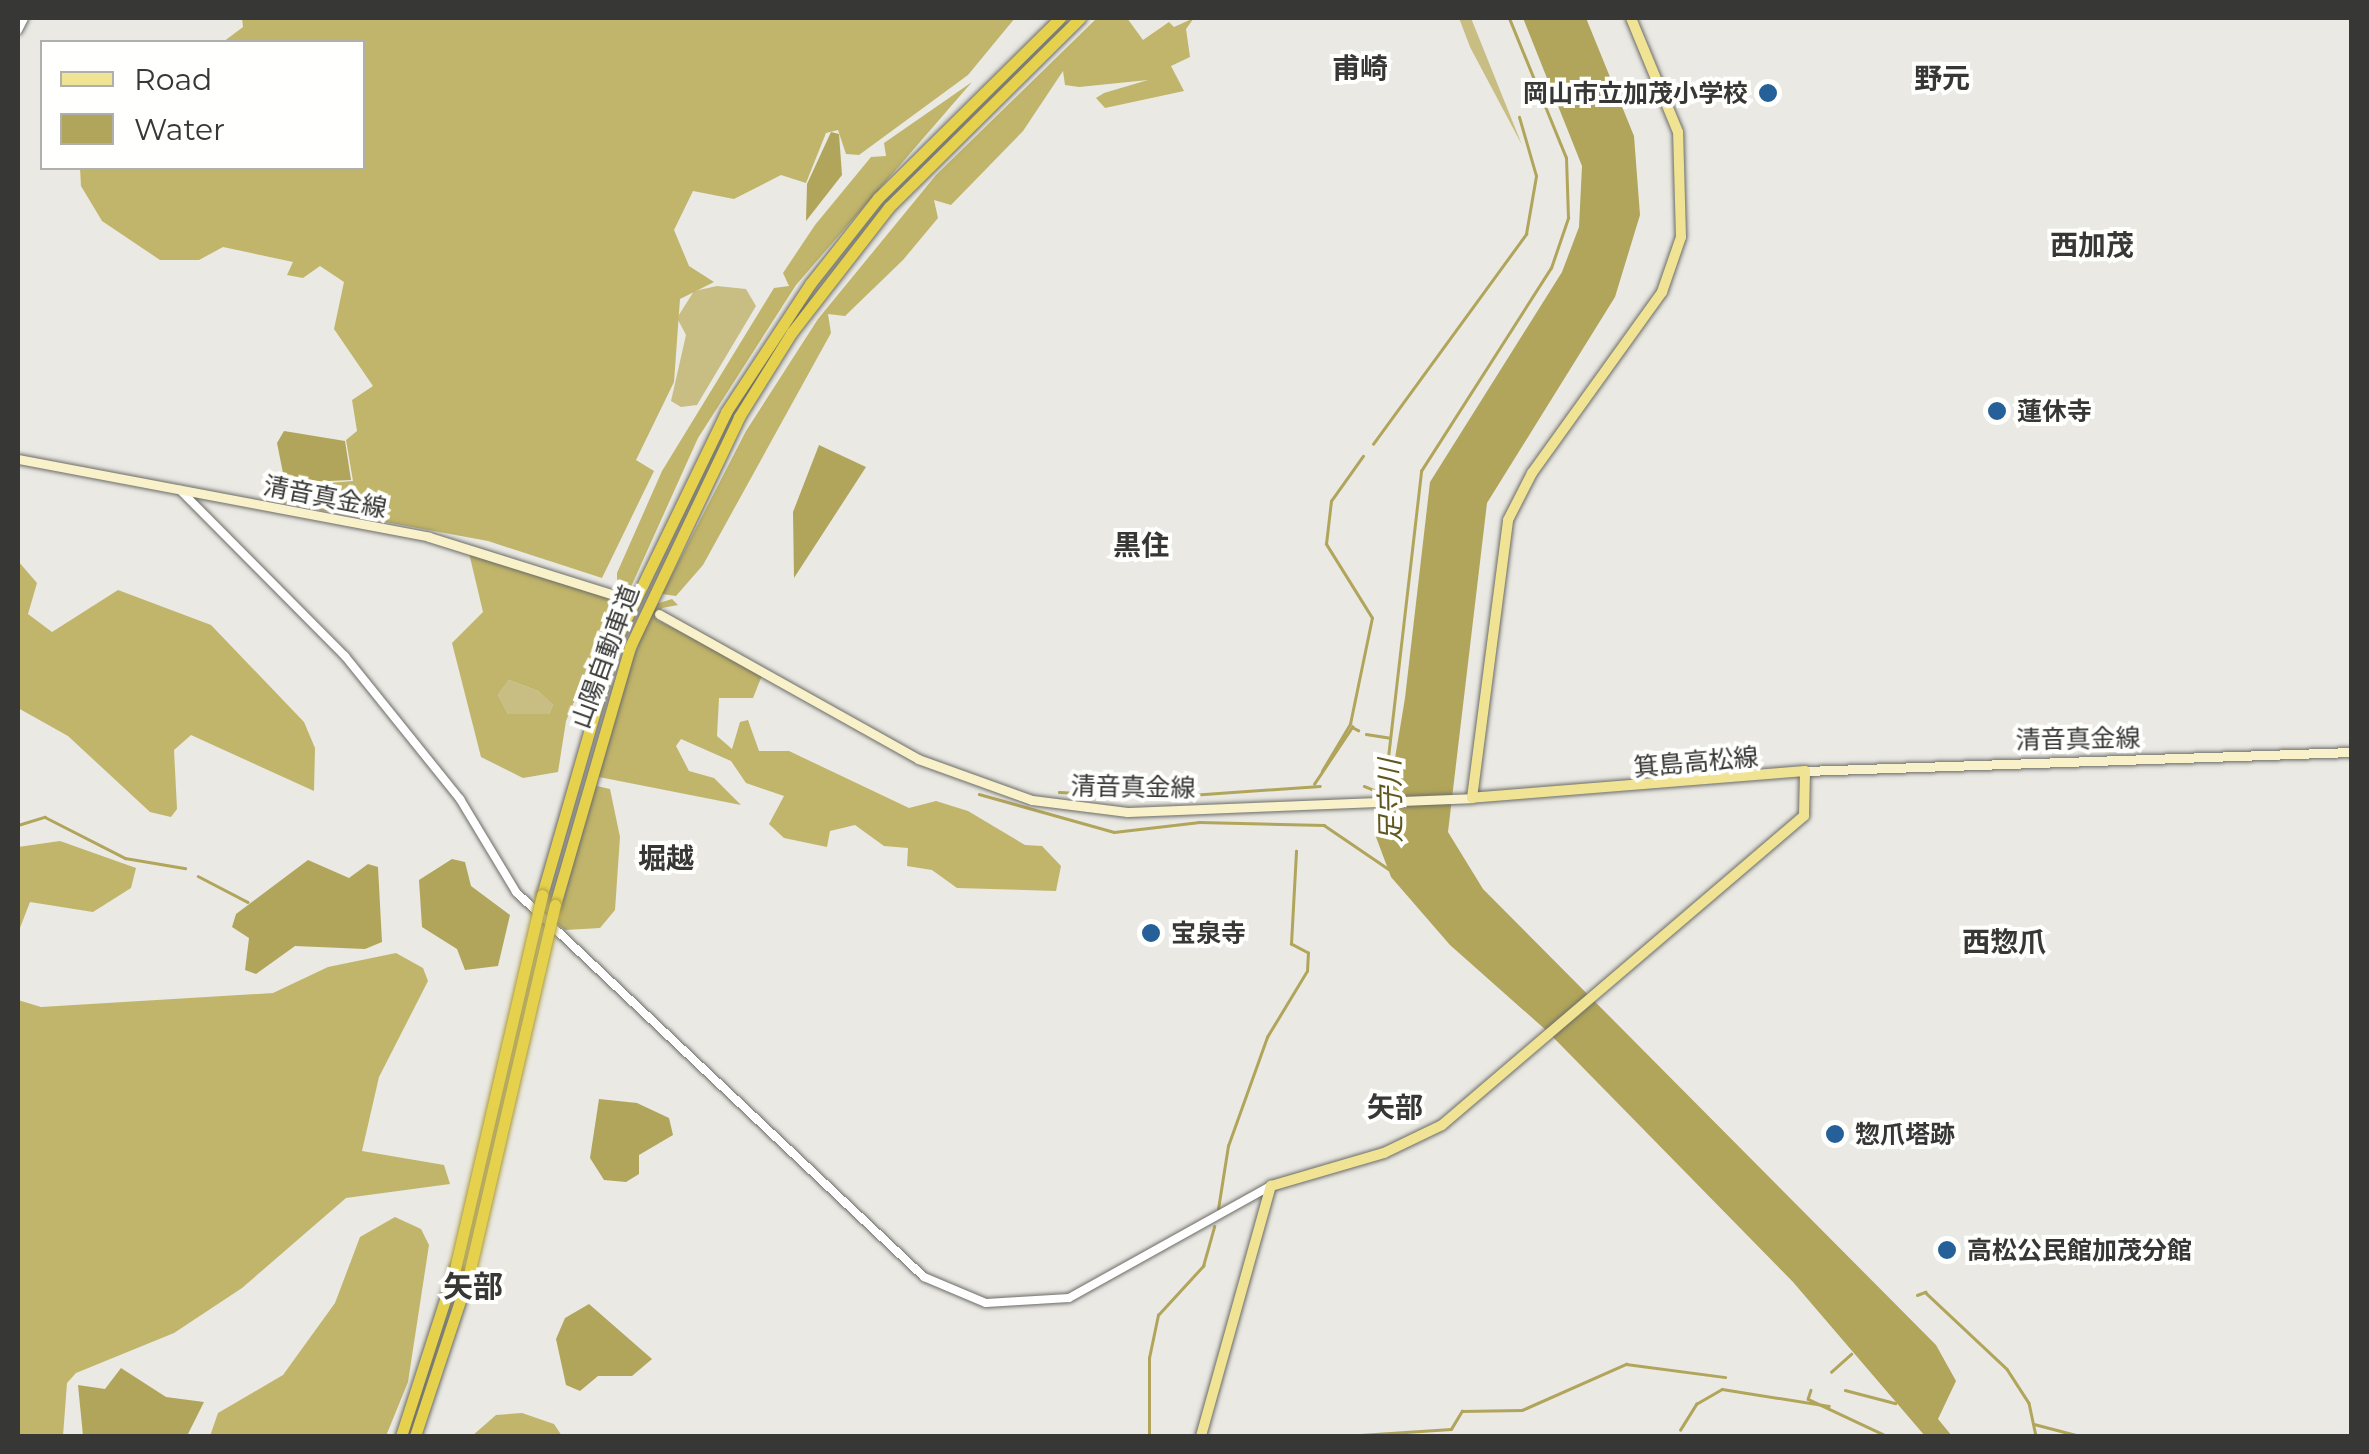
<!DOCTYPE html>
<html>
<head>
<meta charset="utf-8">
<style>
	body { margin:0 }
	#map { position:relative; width:2369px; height:1454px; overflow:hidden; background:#eae9e4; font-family:Montserrat,"Noto Sans JP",sans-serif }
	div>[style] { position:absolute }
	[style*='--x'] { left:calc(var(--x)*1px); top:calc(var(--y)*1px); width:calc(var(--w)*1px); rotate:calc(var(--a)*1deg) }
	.green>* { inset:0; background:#c8be84 }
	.forest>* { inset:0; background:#c1b56b }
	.water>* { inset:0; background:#b1a55b }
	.stream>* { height:2.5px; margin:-1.25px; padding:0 1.25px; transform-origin:1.25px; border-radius:1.25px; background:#b1a55b }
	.roads { filter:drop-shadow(0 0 2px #6c6c67) drop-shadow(0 0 2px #6c6c67) }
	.tertiary>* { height:8px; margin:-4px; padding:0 4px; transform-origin:4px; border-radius:4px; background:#fff }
	.secondary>* { height:9px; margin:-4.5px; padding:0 4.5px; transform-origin:4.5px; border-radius:4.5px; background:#f8f1ca }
	.primary>* { height:10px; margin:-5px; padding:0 5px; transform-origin:5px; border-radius:5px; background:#f0e394 }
	.motorway>* { height:11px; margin:-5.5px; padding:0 5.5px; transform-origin:5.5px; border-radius:5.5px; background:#e6d14d }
	.bridges { filter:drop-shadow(0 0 2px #a99b45) drop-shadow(0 0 2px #a99b45) }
	.motorway-bridge>* { height:11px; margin:-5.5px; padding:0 5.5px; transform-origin:5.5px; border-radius:5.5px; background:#e6d14d }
	.dots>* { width:28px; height:28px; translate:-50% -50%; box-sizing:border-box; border:5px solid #fffffe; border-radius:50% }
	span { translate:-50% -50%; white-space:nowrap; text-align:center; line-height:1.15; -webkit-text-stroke:8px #fffffe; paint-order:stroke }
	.poi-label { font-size:25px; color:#373735; font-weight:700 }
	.right { translate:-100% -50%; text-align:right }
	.left { translate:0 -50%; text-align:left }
	.street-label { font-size:25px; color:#373735 }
	.neighbourhood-label { font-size:28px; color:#373735; font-weight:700 }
	.water-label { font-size:28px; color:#60571f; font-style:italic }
	.quarter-label { font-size:30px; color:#373735; font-weight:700 }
	.frame { position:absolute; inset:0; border:20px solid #373735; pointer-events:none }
	.legend { position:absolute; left:40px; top:40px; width:325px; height:130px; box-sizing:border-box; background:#fffffe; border:2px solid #afafae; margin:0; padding:12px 18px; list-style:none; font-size:30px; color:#373735 }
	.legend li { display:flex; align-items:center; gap:20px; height:50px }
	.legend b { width:50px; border:2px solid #afafae }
</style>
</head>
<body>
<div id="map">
	<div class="green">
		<i style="clip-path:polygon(1459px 18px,1471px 18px,1522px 145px,1470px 47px)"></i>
		<i style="clip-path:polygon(717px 286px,746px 289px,756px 306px,697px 405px,681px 407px,671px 401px,686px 335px,677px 318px,694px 291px)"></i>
		<i style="clip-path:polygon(509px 680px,538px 691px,553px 705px,549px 714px,508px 714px,498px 695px)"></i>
	</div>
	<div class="forest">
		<i style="clip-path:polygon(242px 18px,1015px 18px,968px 75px,859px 155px,846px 154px,838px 130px,826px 133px,806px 183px,781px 175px,734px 199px,693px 191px,674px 230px,689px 266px,714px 282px,680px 299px,674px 382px,636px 460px,654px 471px,602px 578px,488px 541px,266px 500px,267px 493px,291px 486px,353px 481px,346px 440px,357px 431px,352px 400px,373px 386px,334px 329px,344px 282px,320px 266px,303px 278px,287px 275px,293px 262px,223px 247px,199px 260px,160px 260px,102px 221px,81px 186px,80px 168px,362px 168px,362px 42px,223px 42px,243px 27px)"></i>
		<i style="clip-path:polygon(1097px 18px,1127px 18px,1143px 40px,1169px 22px,1174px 27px,1194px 18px,1186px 29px,1190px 57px,1171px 66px,1184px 91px,1105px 108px,1096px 98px,1104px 93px,1148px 80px,1079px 87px,1065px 85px,1063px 71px,1023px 131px,951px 205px,934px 200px,938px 218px,903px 260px,845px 316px,828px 314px,831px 333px,703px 565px,676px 596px,662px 594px,746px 431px,818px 319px,936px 175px)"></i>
		<i style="clip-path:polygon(evenodd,972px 82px,796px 285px,698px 438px,621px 609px,609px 617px,566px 721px,558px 772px,523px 778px,481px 757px,452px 643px,483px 612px,469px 553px,617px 600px,617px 573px,662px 471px,774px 288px,789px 286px,783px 273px,815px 225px,871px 157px,886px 156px,884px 143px,972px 82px,509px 680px,538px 691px,553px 705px,549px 714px,508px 714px,498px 695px,509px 680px)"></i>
		<i style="clip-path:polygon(18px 561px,37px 583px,28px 614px,52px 632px,118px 590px,211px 625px,304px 722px,315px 748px,314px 791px,191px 735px,174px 750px,177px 809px,171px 817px,150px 812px,68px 736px,18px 708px)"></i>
		<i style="clip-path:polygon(672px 599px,678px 605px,662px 608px,657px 620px,763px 673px,753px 698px,719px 698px,717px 736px,732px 749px,740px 722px,748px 720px,759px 751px,789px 751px,909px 808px,936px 801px,968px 811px,1025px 845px,1042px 846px,1061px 866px,1056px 891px,957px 888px,932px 870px,907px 866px,908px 848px,884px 846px,855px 825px,830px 831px,827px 847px,784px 838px,769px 824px,784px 796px,746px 783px,731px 761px,681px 739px,676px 746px,689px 771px,714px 778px,741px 805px,599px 777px,597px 786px,610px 789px,620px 837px,615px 910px,600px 928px,565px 930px,557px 923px,615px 708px,653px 605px)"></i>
		<i style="clip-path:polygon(60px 841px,136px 868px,131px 888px,93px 912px,30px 902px,18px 933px,18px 847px)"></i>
		<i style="clip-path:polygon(396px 953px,423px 968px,428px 981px,379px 1077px,362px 1151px,444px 1165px,450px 1184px,346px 1198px,242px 1288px,174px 1333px,76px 1373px,67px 1383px,63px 1436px,18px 1436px,18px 1000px,41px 1007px,273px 993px,328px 967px)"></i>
		<i style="clip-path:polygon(395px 1217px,421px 1229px,429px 1245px,408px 1382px,386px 1436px,210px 1436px,218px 1413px,283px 1375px,335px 1303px,360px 1237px)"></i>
		<i style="clip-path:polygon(522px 1413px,554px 1424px,562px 1436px,472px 1436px,496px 1415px)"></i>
	</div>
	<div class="water">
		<i style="clip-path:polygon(1523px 18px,1586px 18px,1634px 136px,1640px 215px,1615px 297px,1487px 503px,1448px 832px,1483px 889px,1936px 1345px,1956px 1381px,1938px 1419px,1952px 1436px,1925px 1436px,1793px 1282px,1547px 1031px,1450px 945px,1391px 877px,1376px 837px,1385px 762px,1394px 764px,1405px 698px,1430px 482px,1562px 272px,1579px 227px,1582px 166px)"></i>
		<i style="clip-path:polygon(831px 132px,839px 134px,842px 175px,806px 221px,807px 184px)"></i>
		<i style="clip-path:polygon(284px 431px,345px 441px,351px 480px,285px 483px,277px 443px)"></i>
		<i style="clip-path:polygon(819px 445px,866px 467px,794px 578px,793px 512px)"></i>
		<i style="clip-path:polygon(452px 859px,465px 862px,471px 886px,510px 915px,498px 966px,465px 970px,457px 949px,422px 927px,419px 880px)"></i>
		<i style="clip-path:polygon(308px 860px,349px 878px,368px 864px,378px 867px,382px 942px,365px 949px,295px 946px,256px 974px,245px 970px,249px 938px,232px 927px,236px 914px)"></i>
		<i style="clip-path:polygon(599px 1099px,637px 1103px,669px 1118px,673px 1135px,639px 1155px,639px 1174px,626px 1182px,604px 1180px,590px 1158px)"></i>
		<i style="clip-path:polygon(589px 1304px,652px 1359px,632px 1376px,598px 1376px,580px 1391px,566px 1385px,556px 1339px,565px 1318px)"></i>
		<i style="clip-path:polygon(121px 1368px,166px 1397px,204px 1402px,187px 1436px,83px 1436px,78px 1385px,105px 1389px)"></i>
	</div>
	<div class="stream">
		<i style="--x:1373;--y:444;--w:260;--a:-53.9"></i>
		<i style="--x:1526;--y:234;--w:59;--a:-80.2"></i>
		<i style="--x:1536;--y:176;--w:61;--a:-106.1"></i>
		<i style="--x:1366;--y:734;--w:24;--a:9"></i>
		<i style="--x:1387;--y:766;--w:297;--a:-83.4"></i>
		<i style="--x:1421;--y:471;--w:241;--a:-57.4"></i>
		<i style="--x:1551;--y:268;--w:53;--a:-71.2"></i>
		<i style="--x:1568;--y:218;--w:60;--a:-91.9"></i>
		<i style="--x:1566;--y:158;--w:151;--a:-112.2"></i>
		<i style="--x:1322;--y:771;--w:55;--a:-59.2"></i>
		<i style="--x:1350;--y:724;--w:108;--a:-78.3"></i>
		<i style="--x:1372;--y:618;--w:87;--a:-121.9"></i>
		<i style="--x:1326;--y:544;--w:43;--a:-83.4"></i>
		<i style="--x:1331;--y:501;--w:55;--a:-54.6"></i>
		<i style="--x:1314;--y:784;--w:69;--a:-56.3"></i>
		<i style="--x:1352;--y:727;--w:7;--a:27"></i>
		<i style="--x:1364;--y:786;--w:18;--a:22"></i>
		<i style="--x:1059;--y:792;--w:103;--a:2.8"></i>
		<i style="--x:1162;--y:797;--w:158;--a:-4"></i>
		<i style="--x:979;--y:794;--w:140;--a:15.7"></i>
		<i style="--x:1114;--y:832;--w:86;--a:-6.7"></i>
		<i style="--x:1199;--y:822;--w:125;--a:1.4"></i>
		<i style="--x:1324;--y:825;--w:80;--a:34.3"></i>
		<i style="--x:18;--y:825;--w:28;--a:-17"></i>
		<i style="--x:45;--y:817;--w:90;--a:27.1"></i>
		<i style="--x:125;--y:858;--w:61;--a:9.5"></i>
		<i style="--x:198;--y:876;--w:56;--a:27.5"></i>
		<i style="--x:1218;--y:1209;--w:64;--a:-81"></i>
		<i style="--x:1228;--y:1146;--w:116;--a:-70.3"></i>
		<i style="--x:1267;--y:1037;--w:77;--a:-58.8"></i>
		<i style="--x:1307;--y:971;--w:18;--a:-87"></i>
		<i style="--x:1308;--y:953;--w:19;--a:-152"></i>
		<i style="--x:1291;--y:944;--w:93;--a:-86.9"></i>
		<i style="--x:1917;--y:1295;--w:9;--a:-21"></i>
		<i style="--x:1925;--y:1292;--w:112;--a:43.2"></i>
		<i style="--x:2007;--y:1369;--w:40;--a:57.1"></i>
		<i style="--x:2029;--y:1403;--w:34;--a:78"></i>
		<i style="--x:1831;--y:1372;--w:27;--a:-42"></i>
		<i style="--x:1811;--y:1390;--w:9;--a:108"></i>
		<i style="--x:1808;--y:1399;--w:87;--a:25.1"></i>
		<i style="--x:1845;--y:1390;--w:52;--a:14.6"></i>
		<i style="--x:2034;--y:1424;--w:48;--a:14.6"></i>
		<i style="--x:1680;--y:1430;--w:31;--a:-58"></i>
		<i style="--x:1696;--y:1404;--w:30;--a:-30"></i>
		<i style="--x:1722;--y:1389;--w:108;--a:9"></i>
		<i style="--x:1149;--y:1436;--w:78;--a:-90"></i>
		<i style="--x:1149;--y:1358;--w:44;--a:-78.2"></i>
		<i style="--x:1158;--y:1315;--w:67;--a:-47.4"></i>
		<i style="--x:1203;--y:1266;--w:41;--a:-74.2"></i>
		<i style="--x:1254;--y:1436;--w:61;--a:0"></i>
		<i style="--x:1345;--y:1436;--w:106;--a:-3.8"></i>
		<i style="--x:1451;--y:1429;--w:21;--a:-59"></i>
		<i style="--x:1462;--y:1411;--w:60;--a:-1"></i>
		<i style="--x:1522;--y:1410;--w:114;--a:-23.9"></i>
		<i style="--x:1626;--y:1364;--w:100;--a:7.5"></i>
	</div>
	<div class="roads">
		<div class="tertiary">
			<i style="--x:18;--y:30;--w:13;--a:-63"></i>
			<i style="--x:180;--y:490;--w:234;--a:45.2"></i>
			<i style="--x:345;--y:656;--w:184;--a:51.2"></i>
			<i style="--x:460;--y:799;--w:109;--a:58.9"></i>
			<i style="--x:516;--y:892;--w:561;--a:43.34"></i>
			<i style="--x:924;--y:1277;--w:67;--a:22.8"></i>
			<i style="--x:986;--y:1303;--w:83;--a:-3.4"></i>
			<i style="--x:1069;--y:1298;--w:230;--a:-29.1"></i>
		</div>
		<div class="secondary">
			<i style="--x:18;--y:459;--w:418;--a:10.7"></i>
			<i style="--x:429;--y:537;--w:200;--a:17.4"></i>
			<i style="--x:659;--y:614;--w:297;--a:29.2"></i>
			<i style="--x:918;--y:759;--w:121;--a:19.8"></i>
			<i style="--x:1032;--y:800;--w:96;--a:7.2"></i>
			<i style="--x:1127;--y:812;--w:345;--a:-2.3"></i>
			<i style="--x:1805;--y:771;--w:547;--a:-1.99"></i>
		</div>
		<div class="primary">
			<i style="--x:1201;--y:1436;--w:260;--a:-74.4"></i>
			<i style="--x:1271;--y:1186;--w:118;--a:-16.3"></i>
			<i style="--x:1384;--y:1153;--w:64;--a:-25.8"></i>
			<i style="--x:1442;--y:1125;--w:476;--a:-40.5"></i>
			<i style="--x:1804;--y:816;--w:45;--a:-88.7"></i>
			<i style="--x:1805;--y:771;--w:334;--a:175.4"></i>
			<i style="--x:1472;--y:798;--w:280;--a:-82.6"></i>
			<i style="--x:1508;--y:520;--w:53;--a:-62.9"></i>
			<i style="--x:1532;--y:473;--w:223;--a:-54.3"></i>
			<i style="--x:1662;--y:292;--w:58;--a:-70.9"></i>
			<i style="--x:1681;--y:237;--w:105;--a:-91.6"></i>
			<i style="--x:1678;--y:132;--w:123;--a:-112.4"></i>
		</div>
		<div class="motorway">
			<i style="--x:542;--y:895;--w:263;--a:-73.9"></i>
			<i style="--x:615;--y:642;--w:255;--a:-64.2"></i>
			<i style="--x:726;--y:412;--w:153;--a:-56.7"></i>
			<i style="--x:810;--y:284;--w:110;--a:-51.7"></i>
			<i style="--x:878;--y:198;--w:256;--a:-44.7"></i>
			<i style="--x:555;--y:905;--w:269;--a:-73.8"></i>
			<i style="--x:630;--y:647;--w:255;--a:-64.6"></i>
			<i style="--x:739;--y:417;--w:100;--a:-58.1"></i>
			<i style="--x:792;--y:332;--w:158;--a:-52.2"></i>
			<i style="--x:889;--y:207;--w:269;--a:-44.7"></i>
			<i style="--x:401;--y:1436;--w:176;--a:-72.1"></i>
			<i style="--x:415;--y:1436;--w:171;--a:-71.6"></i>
		</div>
	</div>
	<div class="bridges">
		<div class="motorway-bridge">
			<i style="--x:455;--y:1269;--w:384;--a:-76.9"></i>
			<i style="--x:469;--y:1274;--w:379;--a:-76.9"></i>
		</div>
	</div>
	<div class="dots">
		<i style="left:1768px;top:93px;background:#266098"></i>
		<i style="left:1997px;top:411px;background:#266098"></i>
		<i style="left:1151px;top:933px;background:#266098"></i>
		<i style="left:1835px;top:1134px;background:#266098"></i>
		<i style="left:1947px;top:1250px;background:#266098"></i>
	</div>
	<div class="poi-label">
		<span class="right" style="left:1748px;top:93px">岡山市立加茂小学校</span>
		<span class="left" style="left:2017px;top:411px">蓮休寺</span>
		<span class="left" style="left:1171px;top:933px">宝泉寺</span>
		<span class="left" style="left:1855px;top:1134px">惣爪塔跡</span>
		<span class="left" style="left:1967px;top:1250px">高松公民館加茂分館</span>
	</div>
	<div class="street-label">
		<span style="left:325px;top:497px;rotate:11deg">清音真金線</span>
		<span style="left:605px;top:657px;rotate:-70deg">山陽自動車道</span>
		<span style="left:2078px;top:739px;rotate:-1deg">清音真金線</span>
		<span style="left:1696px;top:762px;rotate:-5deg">箕島高松線</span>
		<span style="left:1133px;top:787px;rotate:1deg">清音真金線</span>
	</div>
	<div class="neighbourhood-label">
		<span style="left:1360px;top:68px">甫崎</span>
		<span style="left:1942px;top:78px">野元</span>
		<span style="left:2092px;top:245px">西加茂</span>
		<span style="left:1141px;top:545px">黒住</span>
		<span style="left:666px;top:858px">堀越</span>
		<span style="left:2004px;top:942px">西惣爪</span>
		<span style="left:1395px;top:1107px">矢部</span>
	</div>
	<div class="water-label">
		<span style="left:1390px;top:801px;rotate:-91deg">足守川</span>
	</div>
	<div class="quarter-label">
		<span style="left:473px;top:1287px">矢部</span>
	</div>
	<div class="frame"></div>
	<ul class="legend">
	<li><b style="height:12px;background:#f0e394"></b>Road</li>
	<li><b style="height:28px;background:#b1a55b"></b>Water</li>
	</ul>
</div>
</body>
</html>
